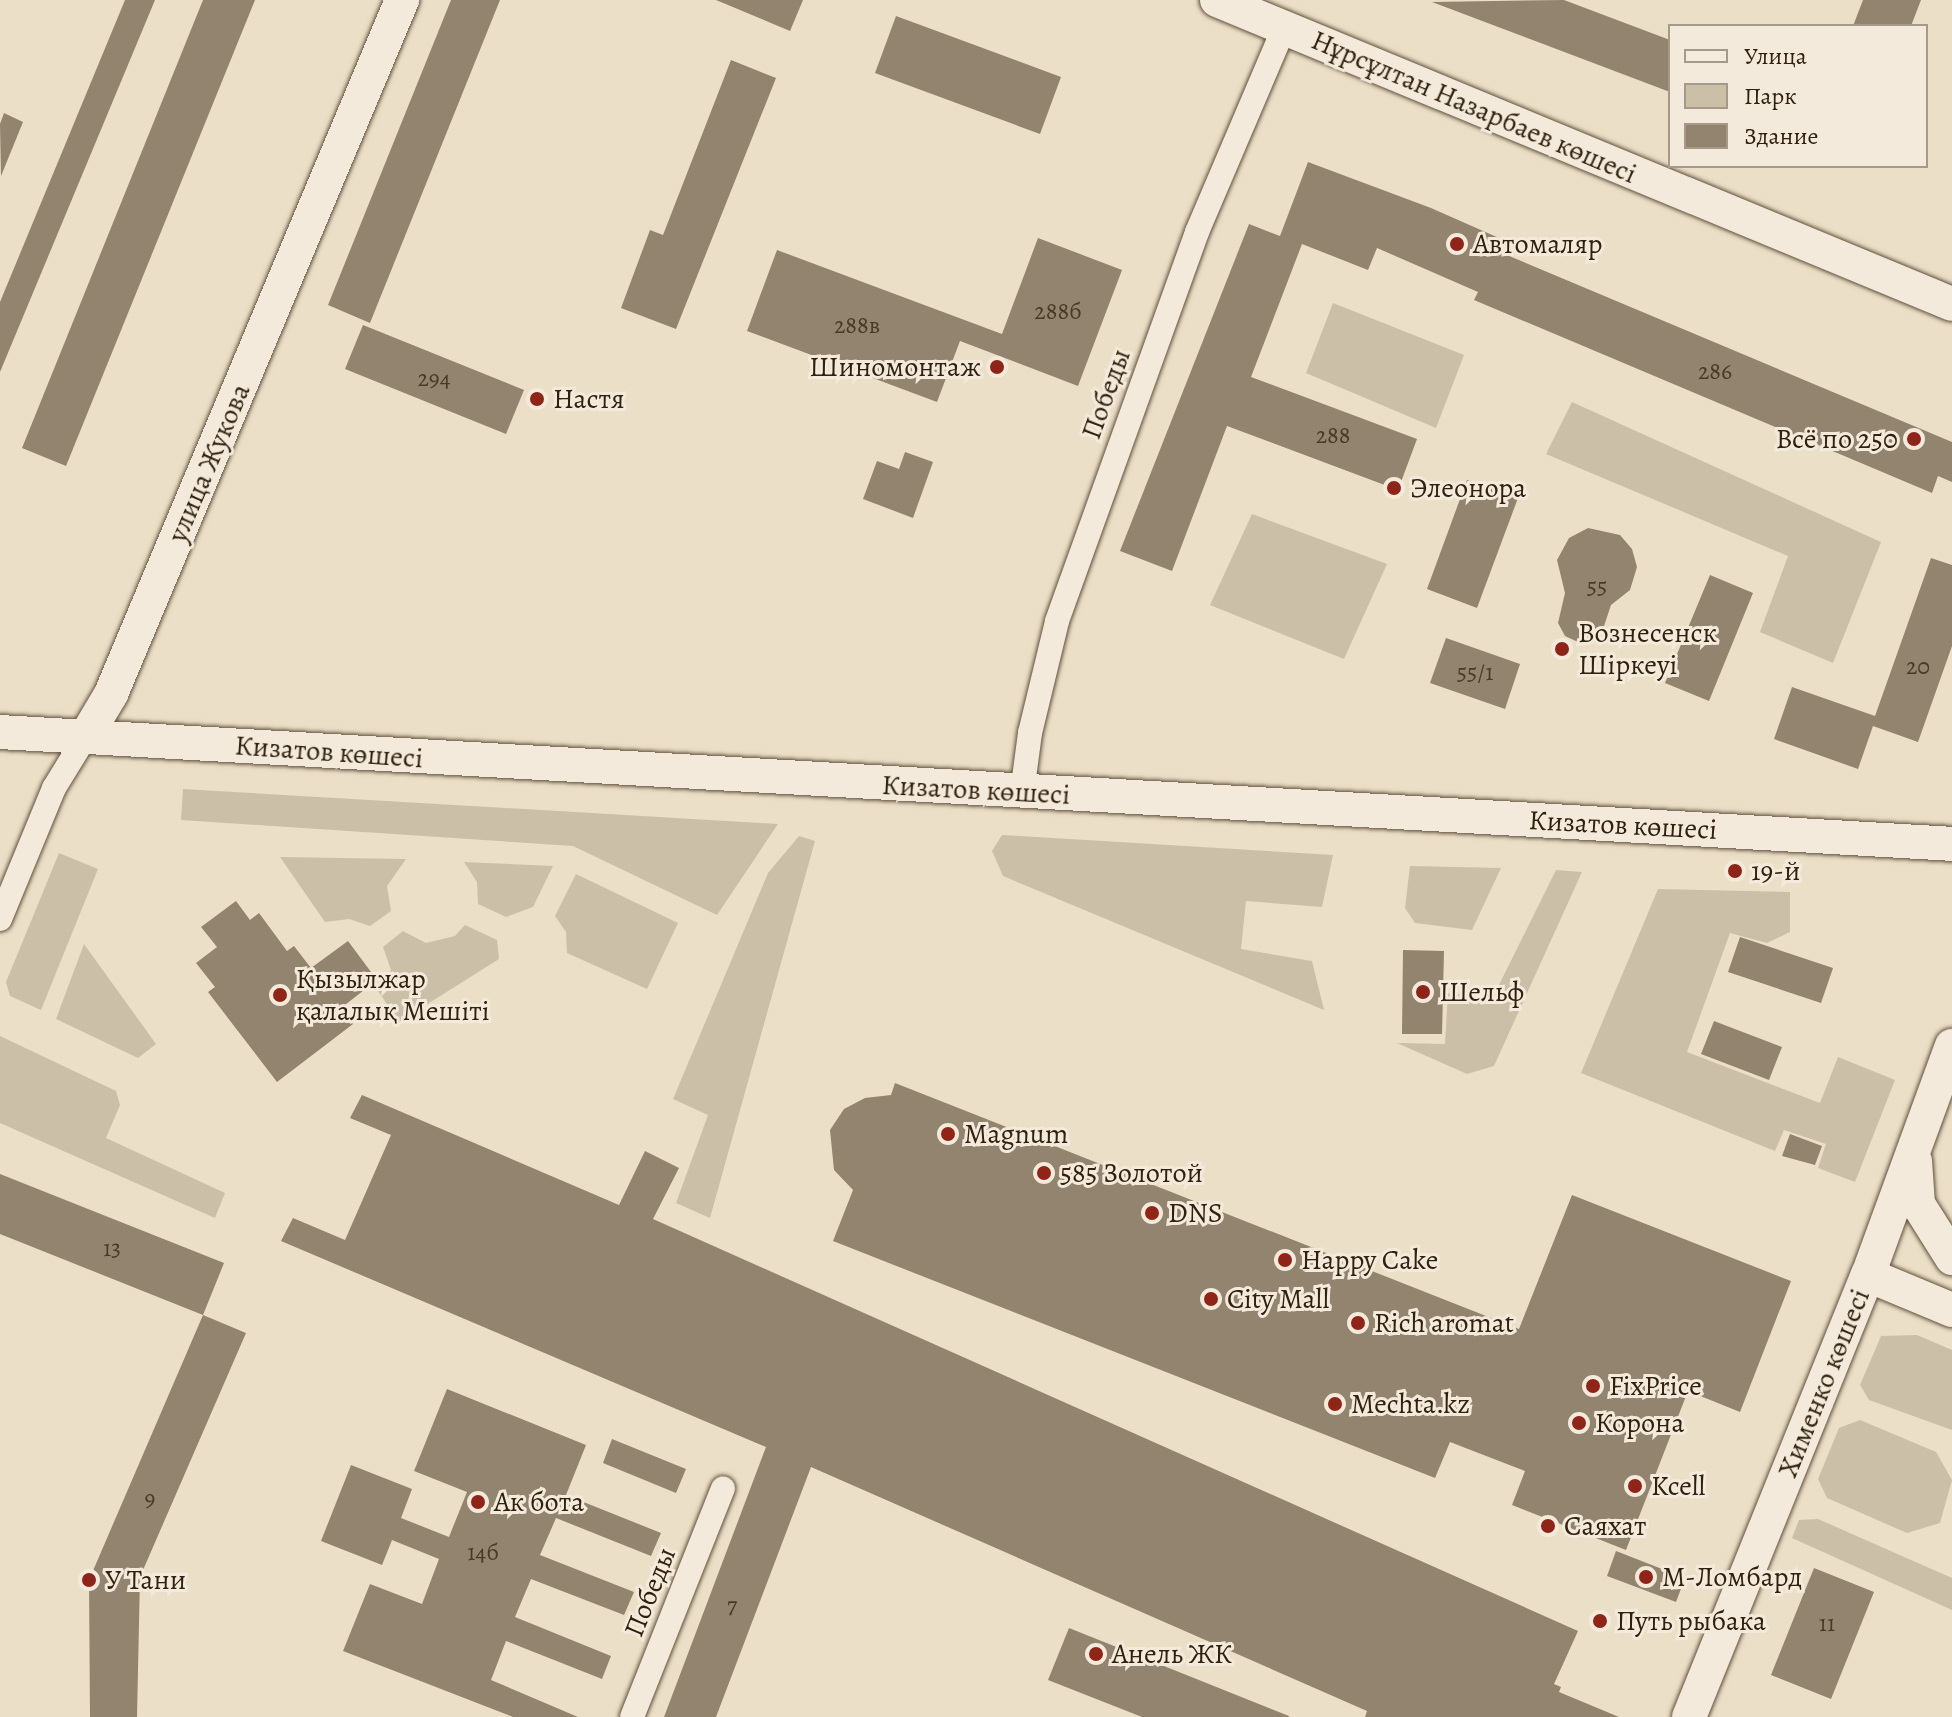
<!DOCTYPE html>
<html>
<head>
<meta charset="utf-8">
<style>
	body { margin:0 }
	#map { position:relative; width:1952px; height:1717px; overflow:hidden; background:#ecdfc7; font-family:Alegreya,serif }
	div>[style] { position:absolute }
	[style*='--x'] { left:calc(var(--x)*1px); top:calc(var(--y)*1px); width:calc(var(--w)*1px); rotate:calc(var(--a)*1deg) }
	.green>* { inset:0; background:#ccbfa8 }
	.building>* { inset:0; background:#92846e }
	.roads { filter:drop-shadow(0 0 2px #60503c) drop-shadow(0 0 2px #60503c) }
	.minor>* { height:24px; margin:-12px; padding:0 12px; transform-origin:12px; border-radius:12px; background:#f3eadb }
	.secondary>* { height:34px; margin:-17px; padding:0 17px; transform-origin:17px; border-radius:17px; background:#f3eadb }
	.dots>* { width:22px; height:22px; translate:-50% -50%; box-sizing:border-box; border:4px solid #f3eadb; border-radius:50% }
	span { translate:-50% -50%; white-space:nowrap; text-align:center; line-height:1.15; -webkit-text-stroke:6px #f3eadb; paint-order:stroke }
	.number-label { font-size:24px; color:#493a26 }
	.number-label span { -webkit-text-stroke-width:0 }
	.street-label { font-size:28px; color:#31210e }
	.poi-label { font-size:28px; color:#31210e }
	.left { translate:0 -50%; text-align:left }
	.right { translate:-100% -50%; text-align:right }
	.legend { position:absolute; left:1668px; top:24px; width:260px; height:144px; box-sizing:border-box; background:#f3eadb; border:2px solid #a59a89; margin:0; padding:10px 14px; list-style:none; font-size:24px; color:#31210e }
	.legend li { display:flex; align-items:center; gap:16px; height:40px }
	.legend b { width:40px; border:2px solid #a59a89 }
</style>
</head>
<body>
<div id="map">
	<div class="green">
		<i style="clip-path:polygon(1333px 303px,1464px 355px,1436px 428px,1306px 373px)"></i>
		<i style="clip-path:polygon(1572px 402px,1881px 542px,1833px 663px,1760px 632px,1788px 556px,1546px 454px)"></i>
		<i style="clip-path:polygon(1252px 514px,1387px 564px,1344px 659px,1210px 605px)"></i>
		<i style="clip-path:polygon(183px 789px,778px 824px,717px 915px,573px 846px,181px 820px)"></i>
		<i style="clip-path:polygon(1002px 835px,1333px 855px,1322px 907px,1246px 901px,1241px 949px,1312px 961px,1324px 1010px,1003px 876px,992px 851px)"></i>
		<i style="clip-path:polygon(799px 836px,815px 841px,710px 1218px,676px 1203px,708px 1115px,673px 1099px,768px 873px)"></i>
		<i style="clip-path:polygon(59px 853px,98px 869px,41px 1010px,10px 996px,6px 982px)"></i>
		<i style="clip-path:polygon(280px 857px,406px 859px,387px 886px,391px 911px,370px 926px,349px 919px,325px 922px)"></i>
		<i style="clip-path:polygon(464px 862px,553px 866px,533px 907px,506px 917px,478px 904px,477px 882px)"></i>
		<i style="clip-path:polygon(1410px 866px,1501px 868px,1472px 930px,1415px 923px,1405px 908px)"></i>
		<i style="clip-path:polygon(1556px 870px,1582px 872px,1494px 1066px,1467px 1074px,1397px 1043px,1445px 1044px,1448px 993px,1493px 997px)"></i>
		<i style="clip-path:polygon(576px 874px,678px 923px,647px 989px,567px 953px,566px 932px,555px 916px)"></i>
		<i style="clip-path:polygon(1658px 889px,1790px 892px,1790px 932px,1767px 943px,1730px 933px,1687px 1052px,1820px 1103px,1838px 1057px,1895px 1080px,1855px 1182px,1818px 1168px,1826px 1144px,1784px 1130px,1775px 1151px,1581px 1073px)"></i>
		<i style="clip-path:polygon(465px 925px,497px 940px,499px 959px,399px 1022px,378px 991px,391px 970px,383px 947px,403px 931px,426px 943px,455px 936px)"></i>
		<i style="clip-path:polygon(84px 944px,156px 1044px,138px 1058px,56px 1019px)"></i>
		<i style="clip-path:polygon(0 1036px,116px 1091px,120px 1105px,106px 1138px,225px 1193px,215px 1218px,0 1123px)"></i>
		<i style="clip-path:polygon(1917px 1335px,1952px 1350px,1952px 1430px,1869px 1400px,1860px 1385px,1881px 1336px)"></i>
		<i style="clip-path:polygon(1860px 1420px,1936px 1452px,1952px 1480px,1940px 1523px,1907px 1533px,1827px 1498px,1818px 1479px,1839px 1428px)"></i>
		<i style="clip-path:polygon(1818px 1519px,1952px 1578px,1952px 1610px,1792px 1538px,1799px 1520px)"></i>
	</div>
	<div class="building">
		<i style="clip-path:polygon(125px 0,155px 0,0 372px,0 302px)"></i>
		<i style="clip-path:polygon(203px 0,255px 0,66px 466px,22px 448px)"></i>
		<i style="clip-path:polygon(451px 0,500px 0,370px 323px,328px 305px)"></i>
		<i style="clip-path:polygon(716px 0,803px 0,790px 31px)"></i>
		<i style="clip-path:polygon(1564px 0,1670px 40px,1670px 92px,1432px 2px)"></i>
		<i style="clip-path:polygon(1863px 0,1921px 0,1911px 26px,1853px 26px)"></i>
		<i style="clip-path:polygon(896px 16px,1061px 77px,1040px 134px,875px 73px)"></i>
		<i style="clip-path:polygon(731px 60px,776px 78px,676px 329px,621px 308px,650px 230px,663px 235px)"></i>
		<i style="clip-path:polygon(4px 113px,23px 122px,1px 176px,0 124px)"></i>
		<i style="clip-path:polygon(1308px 162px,1431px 208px,1499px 238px,1495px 250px,1952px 442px,1952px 482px,1938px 476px,1932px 493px,1474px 300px,1478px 292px,1377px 248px,1368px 270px,1302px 244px,1251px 377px,1417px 439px,1398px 490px,1227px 426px,1172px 571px,1120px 551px,1249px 224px,1280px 236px)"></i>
		<i style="clip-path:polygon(1038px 238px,1122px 270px,1078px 386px,960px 341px,937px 402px,747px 331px,777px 250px,1002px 334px)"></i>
		<i style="clip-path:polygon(363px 325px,524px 390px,506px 434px,345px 369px)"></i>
		<i style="clip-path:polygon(905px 452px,933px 462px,913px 518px,863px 499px,877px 461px,899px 469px)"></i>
		<i style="clip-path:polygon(1467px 480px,1518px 498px,1477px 608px,1427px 589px)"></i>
		<i style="clip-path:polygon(1588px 528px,1620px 535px,1632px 549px,1637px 567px,1630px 590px,1611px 605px,1602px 632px,1578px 642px,1565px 636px,1558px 623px,1565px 593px,1557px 560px,1569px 538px)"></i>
		<i style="clip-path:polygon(1931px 558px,1952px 565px,1952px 646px,1918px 742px,1873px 726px,1858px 769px,1774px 739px,1792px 687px,1875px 716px)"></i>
		<i style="clip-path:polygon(1710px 575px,1753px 593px,1709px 701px,1665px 683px)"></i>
		<i style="clip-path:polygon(1446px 638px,1520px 664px,1505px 709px,1430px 683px)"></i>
		<i style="clip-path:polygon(236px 901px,250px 920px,259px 913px,287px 951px,294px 946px,311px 968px,348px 941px,377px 980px,341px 1008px,353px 1024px,277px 1082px,208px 992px,215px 987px,196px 963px,217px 947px,201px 927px)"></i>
		<i style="clip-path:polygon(1740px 937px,1833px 968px,1821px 1003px,1728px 972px)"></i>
		<i style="clip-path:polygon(1403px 950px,1444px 951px,1442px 1034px,1402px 1034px)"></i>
		<i style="clip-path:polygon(1714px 1021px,1782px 1047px,1769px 1080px,1701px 1054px)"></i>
		<i style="clip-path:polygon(895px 1083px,1519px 1329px,1572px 1195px,1791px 1281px,1740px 1412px,1688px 1391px,1626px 1550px,1512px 1505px,1525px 1471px,1450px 1442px,1435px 1478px,833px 1241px,853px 1190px,834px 1170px,830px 1130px,844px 1109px,865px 1098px,891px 1095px)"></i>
		<i style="clip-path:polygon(362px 1095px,619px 1205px,645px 1151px,679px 1168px,653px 1219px,1578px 1631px,1554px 1684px,1561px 1687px,1559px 1692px,1619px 1717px,1365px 1717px,1367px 1711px,811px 1467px,716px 1717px,664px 1717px,766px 1447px,281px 1241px,293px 1218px,345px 1240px,391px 1135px,350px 1118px)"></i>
		<i style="clip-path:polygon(1790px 1134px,1822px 1146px,1815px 1165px,1782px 1156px)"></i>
		<i style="clip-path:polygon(0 1174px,224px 1263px,203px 1315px,0 1234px)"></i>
		<i style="clip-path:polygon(203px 1315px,246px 1333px,140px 1577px,137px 1717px,90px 1717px,89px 1580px)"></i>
		<i style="clip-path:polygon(447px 1389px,586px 1445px,566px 1495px,661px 1533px,651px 1556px,556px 1518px,540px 1555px,634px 1592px,624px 1615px,531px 1579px,515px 1617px,611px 1656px,602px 1679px,506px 1641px,491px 1680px,578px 1717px,513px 1717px,343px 1651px,370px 1584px,422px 1604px,439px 1559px,392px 1540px,382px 1565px,321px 1541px,351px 1465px,412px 1489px,401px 1518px,449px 1537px,467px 1492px,414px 1471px)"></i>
		<i style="clip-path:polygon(612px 1439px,686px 1469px,676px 1493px,603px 1463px)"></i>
		<i style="clip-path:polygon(1616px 1551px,1685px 1578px,1676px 1602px,1607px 1576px)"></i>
		<i style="clip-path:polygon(1814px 1568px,1874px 1592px,1831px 1699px,1771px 1675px)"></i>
		<i style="clip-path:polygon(1069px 1628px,1289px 1716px,1289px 1717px,1142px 1717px,1048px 1680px)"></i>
	</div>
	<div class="roads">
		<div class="minor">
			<i style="--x:1022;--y:793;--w:61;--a:-82.4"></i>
			<i style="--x:1030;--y:733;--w:115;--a:-76.4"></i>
			<i style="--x:1057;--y:621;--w:413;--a:-70.2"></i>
			<i style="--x:1197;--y:232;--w:222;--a:-66.9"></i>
			<i style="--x:0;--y:919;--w:142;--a:-67.6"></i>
			<i style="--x:54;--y:788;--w:61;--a:-58.4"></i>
			<i style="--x:632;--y:1717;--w:246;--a:-68.3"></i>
		</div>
		<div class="secondary">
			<i style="--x:1217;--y:0;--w:795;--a:22.47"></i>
			<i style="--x:0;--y:732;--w:1955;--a:3.28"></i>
			<i style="--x:86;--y:736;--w:49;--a:-59.2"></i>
			<i style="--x:111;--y:694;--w:753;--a:-67.25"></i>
			<i style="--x:1915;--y:1161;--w:43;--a:86"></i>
			<i style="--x:1918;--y:1204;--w:64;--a:57.8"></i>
			<i style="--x:1868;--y:1275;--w:91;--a:22.6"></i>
			<i style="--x:1689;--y:1717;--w:477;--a:-68"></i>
			<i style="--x:1868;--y:1275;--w:244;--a:-69.9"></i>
		</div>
	</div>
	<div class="dots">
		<i style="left:1457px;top:244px;background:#8f2418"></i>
		<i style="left:997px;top:367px;background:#8f2418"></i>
		<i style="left:537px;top:399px;background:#8f2418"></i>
		<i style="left:1914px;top:439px;background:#8f2418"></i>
		<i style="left:1394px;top:488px;background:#8f2418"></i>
		<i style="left:1562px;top:649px;background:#8f2418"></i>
		<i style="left:1735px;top:871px;background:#8f2418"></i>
		<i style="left:1423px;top:992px;background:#8f2418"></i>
		<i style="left:280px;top:995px;background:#8f2418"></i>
		<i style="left:948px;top:1134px;background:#8f2418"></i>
		<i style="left:1044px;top:1173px;background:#8f2418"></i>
		<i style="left:1152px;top:1213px;background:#8f2418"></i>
		<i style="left:1285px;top:1260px;background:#8f2418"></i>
		<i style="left:1211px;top:1299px;background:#8f2418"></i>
		<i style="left:1358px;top:1323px;background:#8f2418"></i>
		<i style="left:1593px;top:1386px;background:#8f2418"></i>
		<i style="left:1335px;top:1404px;background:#8f2418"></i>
		<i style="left:1579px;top:1423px;background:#8f2418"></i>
		<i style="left:1635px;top:1486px;background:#8f2418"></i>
		<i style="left:478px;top:1502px;background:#8f2418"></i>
		<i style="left:1548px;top:1526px;background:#8f2418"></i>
		<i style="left:1646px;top:1577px;background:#8f2418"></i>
		<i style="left:89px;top:1580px;background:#8f2418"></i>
		<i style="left:1600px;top:1621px;background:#8f2418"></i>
		<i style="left:1096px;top:1654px;background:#8f2418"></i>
	</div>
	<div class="number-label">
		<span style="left:1058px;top:312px">288б</span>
		<span style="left:857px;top:326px">288в</span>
		<span style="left:1715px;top:372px">286</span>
		<span style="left:434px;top:379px">294</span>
		<span style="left:1333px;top:436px">288</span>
		<span style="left:1597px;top:587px">55</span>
		<span style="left:1918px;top:667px">20</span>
		<span style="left:1475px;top:673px">55/1</span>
		<span style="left:112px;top:1249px">13</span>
		<span style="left:150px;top:1499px">9</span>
		<span style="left:483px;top:1553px">14б</span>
		<span style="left:732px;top:1606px">7</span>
		<span style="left:1827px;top:1624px">11</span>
	</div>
	<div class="street-label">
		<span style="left:1474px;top:107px;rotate:23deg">Нұрсұлтан Назарбаев көшесі</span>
		<span style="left:1106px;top:394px;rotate:-70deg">Победы</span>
		<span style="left:209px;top:463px;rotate:-67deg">улица Жукова</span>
		<span style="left:329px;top:752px;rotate:4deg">Кизатов көшесі</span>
		<span style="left:976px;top:790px;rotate:3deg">Кизатов көшесі</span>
		<span style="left:1623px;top:825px;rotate:3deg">Кизатов көшесі</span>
		<span style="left:1824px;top:1383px;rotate:-68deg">Хименко көшесі</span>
		<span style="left:650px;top:1592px;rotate:-68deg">Победы</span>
	</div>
	<div class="poi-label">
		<span class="left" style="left:1473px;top:244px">Автомаляр</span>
		<span class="right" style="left:981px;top:367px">Шиномонтаж</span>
		<span class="left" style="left:553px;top:399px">Настя</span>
		<span class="right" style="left:1898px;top:439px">Всё по 250</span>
		<span class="left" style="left:1410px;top:488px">Элеонора</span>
		<span class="left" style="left:1578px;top:649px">Вознесенск<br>Шіркеуі</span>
		<span class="left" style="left:1751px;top:871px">19-й</span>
		<span class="left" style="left:296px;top:995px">Қызылжар<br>қалалық Мешіті</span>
		<span class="left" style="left:1439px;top:992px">Шельф</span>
		<span class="left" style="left:964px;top:1134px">Magnum</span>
		<span class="left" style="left:1060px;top:1173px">585 Золотой</span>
		<span class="left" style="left:1168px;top:1213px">DNS</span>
		<span class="left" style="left:1301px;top:1260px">Happy Cake</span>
		<span class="left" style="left:1227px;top:1299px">City Mall</span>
		<span class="left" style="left:1374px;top:1323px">Rich aromat</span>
		<span class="left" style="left:1609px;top:1386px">FixPrice</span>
		<span class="left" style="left:1351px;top:1404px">Mechta.kz</span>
		<span class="left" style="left:1595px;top:1423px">Корона</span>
		<span class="left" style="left:1651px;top:1486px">Kcell</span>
		<span class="left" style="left:494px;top:1502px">Ак бота</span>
		<span class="left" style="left:1564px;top:1526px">Саяхат</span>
		<span class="left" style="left:1662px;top:1577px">М-Ломбард</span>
		<span class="left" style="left:105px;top:1580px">У Тани</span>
		<span class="left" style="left:1616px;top:1621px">Путь рыбака</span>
		<span class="left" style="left:1112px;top:1654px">Анель ЖК</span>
	</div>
	<ul class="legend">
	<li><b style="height:10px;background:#f3eadb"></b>Улица</li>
	<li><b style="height:22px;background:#ccbfa8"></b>Парк</li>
	<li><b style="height:22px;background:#92846e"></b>Здание</li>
	</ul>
</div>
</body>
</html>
